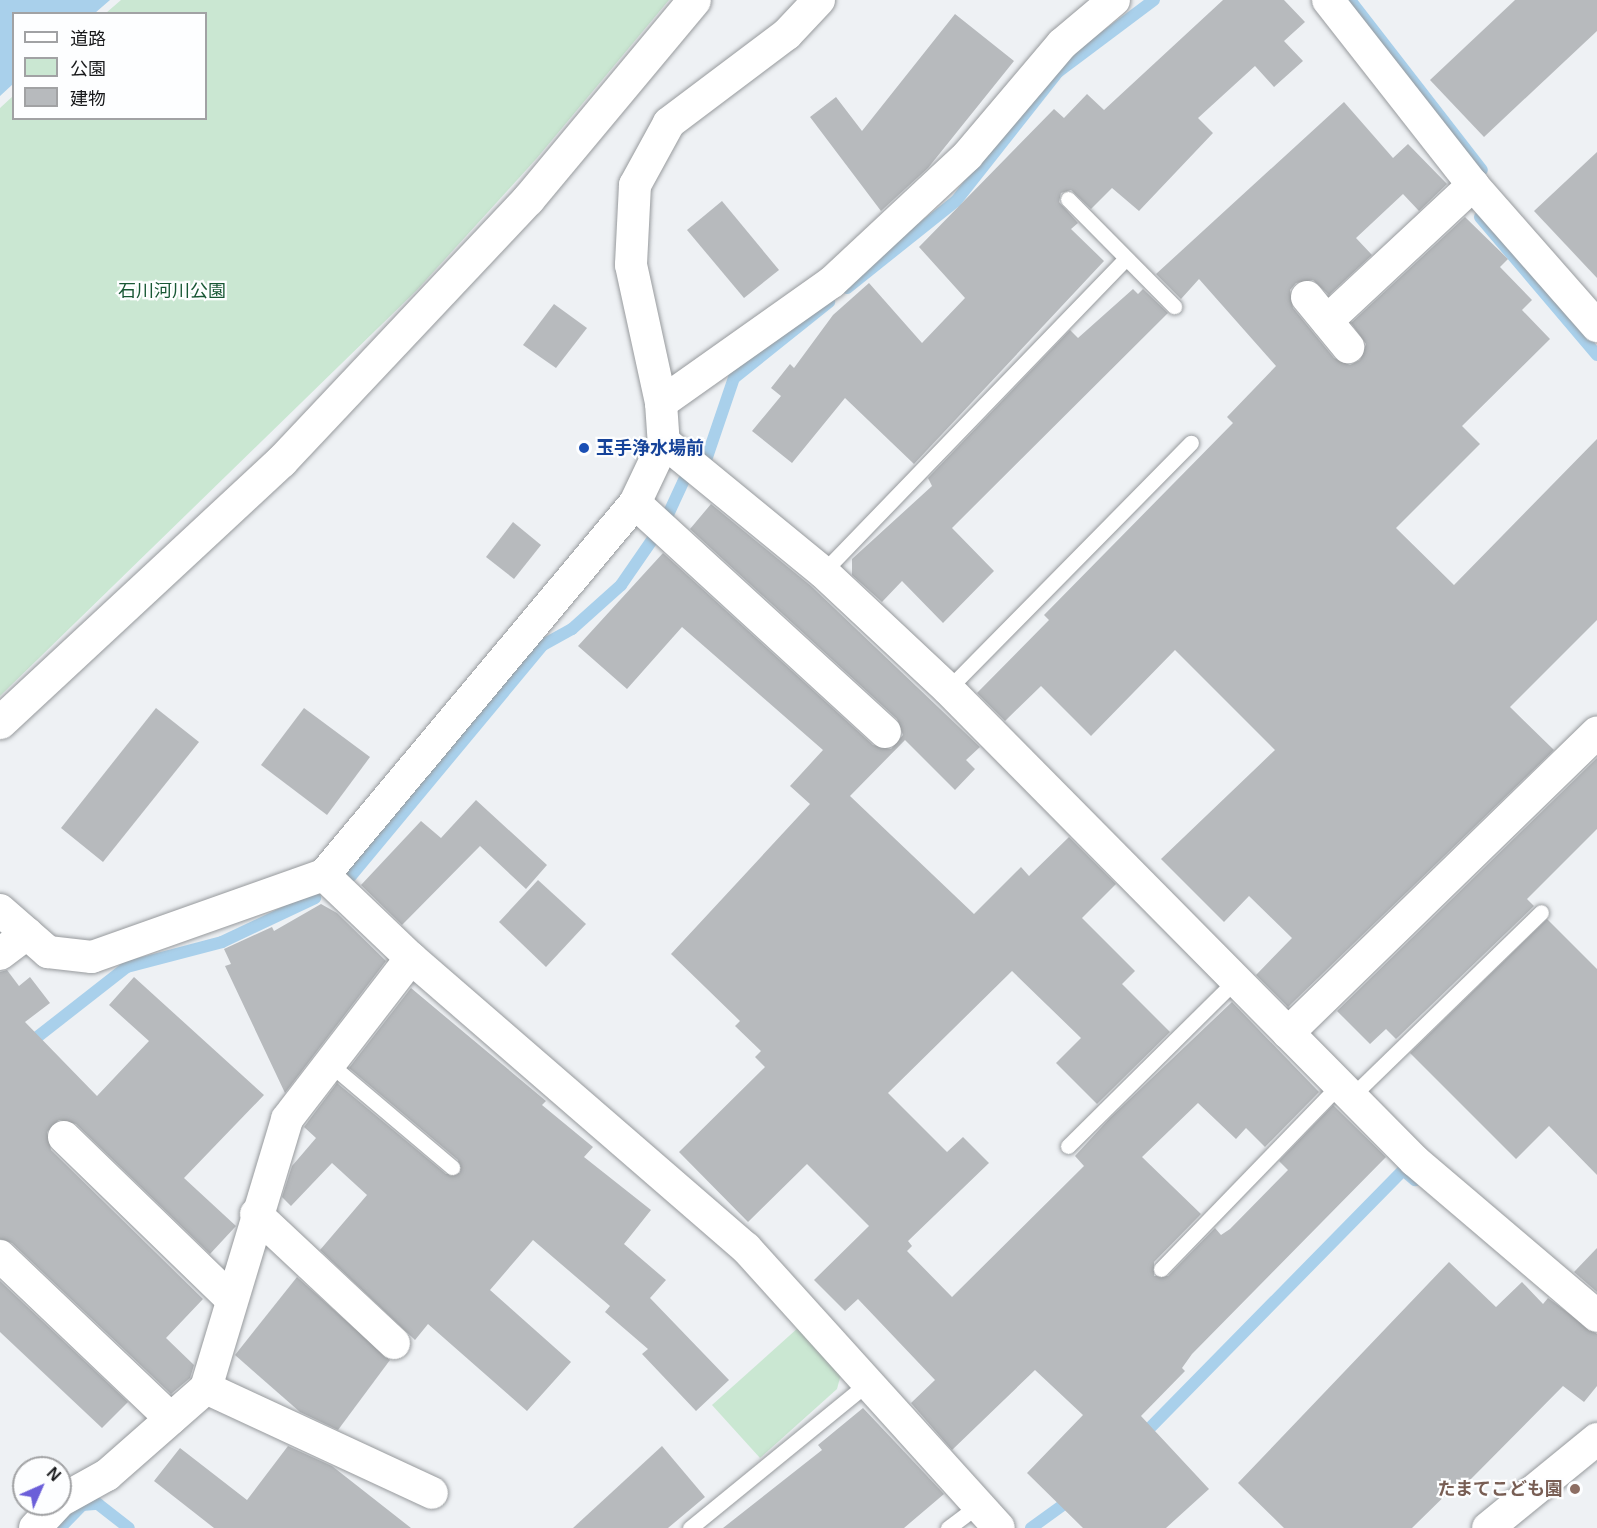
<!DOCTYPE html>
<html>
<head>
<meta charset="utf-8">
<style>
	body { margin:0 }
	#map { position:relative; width:1597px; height:1528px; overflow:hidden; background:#eef1f4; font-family:Helvetica,"Noto Sans JP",sans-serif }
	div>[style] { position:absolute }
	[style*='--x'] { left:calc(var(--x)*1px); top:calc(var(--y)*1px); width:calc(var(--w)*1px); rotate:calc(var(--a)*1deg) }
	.green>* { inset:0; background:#cae7d2 }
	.water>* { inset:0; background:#a9d0eb }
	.stream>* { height:12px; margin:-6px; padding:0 6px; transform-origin:6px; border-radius:6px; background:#a9d0eb }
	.building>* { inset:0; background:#b7babd }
	.roads { filter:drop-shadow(0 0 2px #979a9d) drop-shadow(0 0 2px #979a9d) }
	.service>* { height:15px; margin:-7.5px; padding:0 7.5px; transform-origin:7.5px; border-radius:7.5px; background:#fff }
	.minor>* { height:32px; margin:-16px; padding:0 16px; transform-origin:16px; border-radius:16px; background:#fff }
	.tertiary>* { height:33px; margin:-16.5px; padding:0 16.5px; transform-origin:16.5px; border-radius:16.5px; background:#fff }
	.dots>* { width:16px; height:16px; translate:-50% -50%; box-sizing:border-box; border:3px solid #fdfeff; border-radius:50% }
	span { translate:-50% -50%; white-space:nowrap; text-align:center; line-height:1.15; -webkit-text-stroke:4.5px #fdfeff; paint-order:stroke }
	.park-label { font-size:18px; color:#185734 }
	.transit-label { font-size:18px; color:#164399; font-weight:700 }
	.left { translate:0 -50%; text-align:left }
	.education-label { font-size:18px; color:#785e54; font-weight:700 }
	.right { translate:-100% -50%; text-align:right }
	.legend { position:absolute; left:12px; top:12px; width:195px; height:108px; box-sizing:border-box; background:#fdfeff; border:2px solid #a1a2a4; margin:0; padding:8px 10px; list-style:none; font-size:18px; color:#18191b }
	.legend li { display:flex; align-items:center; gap:12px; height:30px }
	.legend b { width:30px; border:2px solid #a1a2a4 }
	.north { position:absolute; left:12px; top:1456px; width:60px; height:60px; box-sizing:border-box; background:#fdfeff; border:2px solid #a1a2a4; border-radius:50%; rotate:45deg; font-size:16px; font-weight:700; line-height:24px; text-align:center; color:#18191b }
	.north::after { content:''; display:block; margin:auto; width:21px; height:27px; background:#6b5fd9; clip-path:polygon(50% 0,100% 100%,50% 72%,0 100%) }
</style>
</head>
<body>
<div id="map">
	<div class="green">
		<i style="clip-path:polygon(121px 0,669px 0,537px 158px,417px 290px,0 696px,0 108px,13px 96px,14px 118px,206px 118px,206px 14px,106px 13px)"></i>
		<i style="clip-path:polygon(799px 1327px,841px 1374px,837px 1389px,760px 1458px,712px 1405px)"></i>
	</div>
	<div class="water">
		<i style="clip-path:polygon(0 0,110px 0,95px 13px,14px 14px,13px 84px,0 96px)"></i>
	</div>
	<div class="stream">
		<i style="--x:1350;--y:0;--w:215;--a:52.2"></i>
		<i style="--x:1480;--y:217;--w:181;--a:49.7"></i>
		<i style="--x:847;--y:288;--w:139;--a:-38.6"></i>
		<i style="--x:956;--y:201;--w:164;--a:-51.7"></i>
		<i style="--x:1058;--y:72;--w:120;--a:-36.9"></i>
		<i style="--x:705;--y:463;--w:90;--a:-71.2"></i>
		<i style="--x:734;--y:378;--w:122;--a:-38.7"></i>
		<i style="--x:666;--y:519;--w:43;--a:-65.2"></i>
		<i style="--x:351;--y:876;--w:300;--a:-50.3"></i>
		<i style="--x:543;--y:645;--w:33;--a:-29"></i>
		<i style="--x:572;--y:629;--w:66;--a:-41.9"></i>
		<i style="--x:621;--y:585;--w:55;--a:-55.4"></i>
		<i style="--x:27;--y:1045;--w:127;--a:-38"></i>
		<i style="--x:127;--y:967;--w:98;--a:-14.7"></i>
		<i style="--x:222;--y:942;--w:103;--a:-25.3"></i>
		<i style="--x:1140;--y:1438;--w:375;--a:-45.5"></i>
		<i style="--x:1403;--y:1170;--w:16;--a:40"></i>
		<i style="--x:60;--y:1528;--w:32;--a:-46"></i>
		<i style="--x:82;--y:1505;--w:16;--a:-4"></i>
		<i style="--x:98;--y:1504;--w:39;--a:38"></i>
		<i style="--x:1031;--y:1528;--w:53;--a:-35.8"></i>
	</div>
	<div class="building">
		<i style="clip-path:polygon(1223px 0,1284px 0,1305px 22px,1284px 41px,1303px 61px,1274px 87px,1255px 66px,1198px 118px,1213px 133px,1139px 211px,1112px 188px,1091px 209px,1071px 190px,1061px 193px,1059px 202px,1078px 223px,1071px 229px,1104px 261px,914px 464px,845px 398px,792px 463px,752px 431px,781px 396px,771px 388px,790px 364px,794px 368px,833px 315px,869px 283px,922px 343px,965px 298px,919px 247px,1054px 109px,1064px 118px,1087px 94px,1104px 110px)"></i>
		<i style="clip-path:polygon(1515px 0,1597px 0,1597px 31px,1484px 137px,1430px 80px)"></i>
		<i style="clip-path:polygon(955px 14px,1014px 61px,928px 168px,881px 211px,810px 117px,836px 97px,862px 131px)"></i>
		<i style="clip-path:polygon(1344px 102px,1393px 158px,1408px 144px,1447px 184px,1419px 211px,1403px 194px,1356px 238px,1372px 255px,1329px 295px,1313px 280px,1296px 283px,1290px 290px,1293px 308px,1334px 358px,1350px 365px,1360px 360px,1366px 344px,1351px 323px,1465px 217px,1508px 259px,1500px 267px,1532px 300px,1522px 310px,1550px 339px,1462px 426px,1480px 444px,1396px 528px,1454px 585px,1597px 439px,1597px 620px,1510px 707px,1554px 750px,1288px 1007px,1256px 975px,1292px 938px,1249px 896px,1224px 922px,1161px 859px,1275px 750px,1175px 650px,1091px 736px,1041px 686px,1005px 721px,977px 693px,1049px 620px,1044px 615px,1233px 423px,1227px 417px,1276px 366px,1199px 279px,1181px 299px,1156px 274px)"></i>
		<i style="clip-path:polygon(1597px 152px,1597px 278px,1534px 211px)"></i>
		<i style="clip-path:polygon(722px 201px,779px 270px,744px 298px,687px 230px)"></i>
		<i style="clip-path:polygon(1133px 289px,1138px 294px,1143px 289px,1168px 313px,952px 528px,994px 571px,943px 623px,902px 581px,882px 602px,852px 575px,852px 559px,932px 486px,928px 478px,1070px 330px,1078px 338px)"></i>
		<i style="clip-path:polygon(554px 304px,587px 328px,556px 368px,523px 345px)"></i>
		<i style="clip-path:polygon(711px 504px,811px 586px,980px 747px,966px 760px,975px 769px,955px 790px,905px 740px,850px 796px,974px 914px,1021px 867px,1029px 876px,1069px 837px,1116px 884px,1082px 918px,1135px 971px,1122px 984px,1170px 1032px,1097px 1104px,1056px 1063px,1081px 1038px,1012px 971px,888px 1093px,947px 1152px,963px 1137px,989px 1163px,908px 1241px,912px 1246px,907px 1251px,952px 1297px,1084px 1166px,1075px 1156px,1110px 1118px,1232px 1002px,1319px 1092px,1265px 1147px,1246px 1128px,1236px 1139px,1198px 1103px,1142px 1157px,1201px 1214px,1154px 1262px,1154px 1276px,1168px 1276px,1215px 1228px,1221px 1235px,1230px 1229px,1288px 1170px,1279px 1161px,1333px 1105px,1386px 1157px,1192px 1354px,1182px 1368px,1185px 1371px,1141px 1416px,1209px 1489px,1166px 1528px,1083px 1528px,1027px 1473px,1083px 1415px,1035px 1370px,952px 1450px,911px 1403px,935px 1380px,858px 1299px,845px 1311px,814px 1280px,869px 1226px,807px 1164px,748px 1222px,679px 1152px,765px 1067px,755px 1057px,761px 1051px,735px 1026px,740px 1021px,671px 954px,810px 804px,790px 786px,823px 750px,682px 627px,627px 689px,578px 646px,663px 553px,873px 745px,891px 749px,903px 735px,897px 719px,690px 529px)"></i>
		<i style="clip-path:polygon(513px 522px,541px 545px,514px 579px,486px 557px)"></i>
		<i style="clip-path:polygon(156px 708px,199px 742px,103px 862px,61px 828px)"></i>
		<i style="clip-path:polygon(304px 708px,370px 757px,327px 815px,261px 765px)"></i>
		<i style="clip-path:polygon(1597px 758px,1597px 829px,1527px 899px,1534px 906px,1396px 1039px,1386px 1029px,1370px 1044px,1337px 1011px)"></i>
		<i style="clip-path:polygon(476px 800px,547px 865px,526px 889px,480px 846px,402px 925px,361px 885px,421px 821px,441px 838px)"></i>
		<i style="clip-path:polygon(538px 880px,586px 924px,546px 967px,499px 922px)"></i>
		<i style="clip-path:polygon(321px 904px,337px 913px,386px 961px,285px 1093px,225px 966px,231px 964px,224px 949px,272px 927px,274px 931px)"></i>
		<i style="clip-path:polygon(1547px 919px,1597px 969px,1597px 1175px,1549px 1126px,1516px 1159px,1410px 1053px)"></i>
		<i style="clip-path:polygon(7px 970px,19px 986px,30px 977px,50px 1003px,25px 1022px,97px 1096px,149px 1041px,109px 1005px,134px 977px,264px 1095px,184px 1178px,236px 1226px,210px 1254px,76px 1124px,59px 1120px,47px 1132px,51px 1150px,203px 1299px,166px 1338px,194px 1365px,190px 1378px,171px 1394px,12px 1243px,0 1239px,0 972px)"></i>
		<i style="clip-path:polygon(411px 988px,546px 1101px,542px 1105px,593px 1147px,584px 1157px,651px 1210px,624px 1244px,666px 1280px,650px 1298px,729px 1380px,696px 1411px,642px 1354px,648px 1349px,605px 1312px,610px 1306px,533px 1240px,490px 1290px,571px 1362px,527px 1411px,428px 1324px,415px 1340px,320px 1250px,367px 1195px,332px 1163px,291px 1206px,282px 1197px,292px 1166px,316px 1138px,304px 1127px,337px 1083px,446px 1174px,460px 1173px,458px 1160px,349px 1068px)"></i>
		<i style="clip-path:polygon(1597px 1248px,1597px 1292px,1574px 1272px)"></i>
		<i style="clip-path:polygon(1449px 1262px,1496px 1307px,1522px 1282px,1543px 1304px,1548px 1298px,1597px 1334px,1597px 1386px,1584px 1402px,1563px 1386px,1468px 1482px,1463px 1478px,1412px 1528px,1284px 1528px,1238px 1483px)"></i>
		<i style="clip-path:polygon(297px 1277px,390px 1360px,338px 1430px,300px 1412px,235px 1355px)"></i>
		<i style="clip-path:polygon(0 1281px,128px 1402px,102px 1428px,0 1332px)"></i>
		<i style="clip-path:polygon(863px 1408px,944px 1494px,904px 1528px,723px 1528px,822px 1450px,818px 1445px)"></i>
		<i style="clip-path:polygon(288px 1446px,332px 1466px,411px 1528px,214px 1528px,154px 1481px,180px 1448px,247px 1500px)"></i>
		<i style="clip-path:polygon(662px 1446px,705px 1497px,668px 1528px,573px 1528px)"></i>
	</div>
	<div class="roads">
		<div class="service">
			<i style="--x:1068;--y:199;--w:151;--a:45.3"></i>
			<i style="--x:823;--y:572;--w:436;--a:-46"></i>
			<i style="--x:948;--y:689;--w:346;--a:-45.4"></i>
			<i style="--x:330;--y:1064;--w:160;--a:40.2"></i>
			<i style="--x:1351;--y:1097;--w:265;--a:-44.2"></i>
			<i style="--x:1068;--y:1146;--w:236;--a:-44.7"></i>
			<i style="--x:1161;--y:1269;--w:256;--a:-45.9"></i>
			<i style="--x:690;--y:1528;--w:230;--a:-39.2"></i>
			<i style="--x:948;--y:1528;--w:38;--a:-37"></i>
		</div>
		<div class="minor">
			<i style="--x:819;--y:0;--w:47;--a:133.3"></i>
			<i style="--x:787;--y:34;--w:148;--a:143"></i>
			<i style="--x:669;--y:123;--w:71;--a:118.7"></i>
			<i style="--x:635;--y:185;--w:80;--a:92.9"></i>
			<i style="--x:631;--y:265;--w:141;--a:77.7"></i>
			<i style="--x:661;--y:403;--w:39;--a:86"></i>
			<i style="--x:664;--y:442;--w:68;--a:115.4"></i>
			<i style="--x:635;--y:503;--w:485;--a:129.9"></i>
			<i style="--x:324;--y:875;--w:120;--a:43.7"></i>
			<i style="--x:411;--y:958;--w:443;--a:40.9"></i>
			<i style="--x:746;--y:1248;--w:377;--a:47.9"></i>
			<i style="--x:1328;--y:0;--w:235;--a:51.9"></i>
			<i style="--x:1473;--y:185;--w:188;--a:48.7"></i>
			<i style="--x:1307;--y:297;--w:65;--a:50.6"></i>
			<i style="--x:1327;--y:321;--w:200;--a:-43"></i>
			<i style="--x:661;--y:403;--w:209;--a:-35.3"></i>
			<i style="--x:832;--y:282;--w:185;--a:-43"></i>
			<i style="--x:967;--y:156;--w:147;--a:-49.7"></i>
			<i style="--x:1062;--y:44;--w:68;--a:-40.2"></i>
			<i style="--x:664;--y:442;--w:205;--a:39.3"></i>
			<i style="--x:823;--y:572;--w:171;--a:43.1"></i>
			<i style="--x:948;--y:689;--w:664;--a:45.31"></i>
			<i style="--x:1415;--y:1161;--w:239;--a:40.4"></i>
			<i style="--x:635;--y:503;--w:339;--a:42.5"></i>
			<i style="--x:0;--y:910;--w:64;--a:41.2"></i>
			<i style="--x:48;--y:952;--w:44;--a:6.5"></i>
			<i style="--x:92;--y:957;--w:246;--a:-19.5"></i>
			<i style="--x:0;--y:954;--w:34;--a:-37"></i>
			<i style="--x:1288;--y:1033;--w:431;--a:-44.2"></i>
			<i style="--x:64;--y:1137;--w:233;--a:44.1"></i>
			<i style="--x:256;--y:1214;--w:189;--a:43.1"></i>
			<i style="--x:0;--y:1256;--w:236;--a:43.6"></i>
			<i style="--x:206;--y:1388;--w:249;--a:24.9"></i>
			<i style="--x:60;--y:1501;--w:54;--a:-29"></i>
			<i style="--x:107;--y:1475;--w:132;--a:-41.3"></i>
			<i style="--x:206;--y:1388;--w:281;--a:-73.2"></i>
			<i style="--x:287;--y:1119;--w:203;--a:-52.4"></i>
			<i style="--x:35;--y:1528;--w:33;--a:-47"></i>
			<i style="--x:1488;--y:1528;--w:141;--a:-39.2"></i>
		</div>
		<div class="tertiary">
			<i style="--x:0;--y:722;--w:384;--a:-42.9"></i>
			<i style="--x:281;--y:461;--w:360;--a:-46.7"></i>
			<i style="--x:528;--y:199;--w:259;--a:-50.2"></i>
		</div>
	</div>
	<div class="dots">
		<i style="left:584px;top:448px;background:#1a4fb4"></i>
		<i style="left:1575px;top:1489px;background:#8d6e63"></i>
	</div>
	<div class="park-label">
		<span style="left:172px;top:291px">石川河川公園</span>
	</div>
	<div class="transit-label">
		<span class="left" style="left:596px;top:448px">玉手浄水場前</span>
	</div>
	<div class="education-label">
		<span class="right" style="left:1563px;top:1489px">たまてこども園</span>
	</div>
	<ul class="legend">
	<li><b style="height:8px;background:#fff"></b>道路</li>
	<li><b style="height:16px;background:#cae7d2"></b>公園</li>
	<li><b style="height:16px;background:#b7babd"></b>建物</li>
	</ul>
	<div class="north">N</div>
</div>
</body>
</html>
